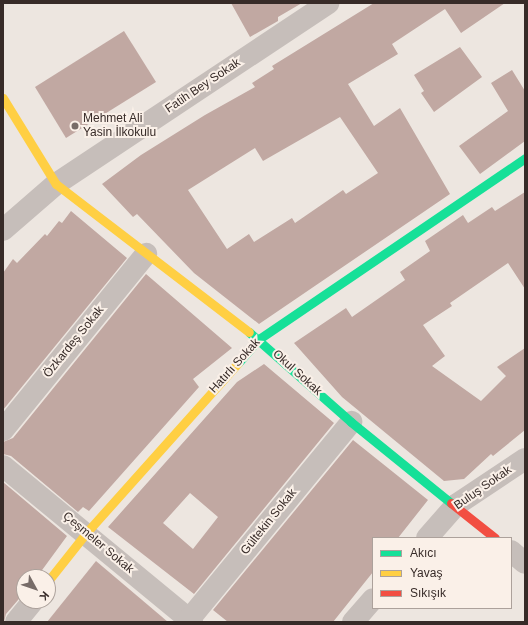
<!DOCTYPE html>
<html>
<head>
<meta charset="utf-8">
<style>
	body { margin:0 }
	#map { position:relative; width:528px; height:625px; overflow:hidden; background:#ede6e0; font-family:Helvetica,sans-serif }
	div>[style] { position:absolute }
	[style*='--x'] { left:calc(var(--x)*1px); top:calc(var(--y)*1px); width:calc(var(--w)*1px); rotate:calc(var(--a)*1deg) }
	.building>* { inset:0; background:#c1a8a2 }
	.street>* { height:22px; margin:-11px; padding:0 11px; transform-origin:11px; border-radius:11px; background:#c6beba }
	.fast>* { height:9px; margin:-4.5px; padding:0 4.5px; transform-origin:4.5px; border-radius:4.5px; background:#16e098 }
	.slow>* { height:9px; margin:-4.5px; padding:0 4.5px; transform-origin:4.5px; border-radius:4.5px; background:#ffcf43 }
	.jam>* { height:9px; margin:-4.5px; padding:0 4.5px; transform-origin:4.5px; border-radius:4.5px; background:#f24e42 }
	.dots>* { width:11px; height:11px; translate:-50% -50%; box-sizing:border-box; border:2px solid #faf0e8; border-radius:50% }
	span { translate:-50% -50%; white-space:nowrap; text-align:center; line-height:1.15; -webkit-text-stroke:4px #faf0e8; paint-order:stroke }
	.street-label { font-size:12px; color:#372b28 }
	.poi-label { font-size:12px; color:#372b28 }
	.left { translate:0 -50%; text-align:left }
	.frame { position:absolute; inset:0; border:4px solid #372b28; pointer-events:none }
	.legend { position:absolute; left:372px; top:537px; width:140px; height:72px; box-sizing:border-box; background:#faf0e8; border:1px solid #aca19b; margin:0; padding:5px 7px; list-style:none; font-size:12px; color:#372b28 }
	.legend li { display:flex; align-items:center; gap:8px; height:20px }
	.legend b { width:20px; border:1px solid #aca19b }
	.north { position:absolute; left:16px; top:569px; width:40px; height:40px; box-sizing:border-box; background:#faf0e8; border:1px solid #aca19b; border-radius:50%; rotate:130deg; font-size:11px; font-weight:700; line-height:16px; text-align:center; color:#372b28 }
	.north::after { content:''; display:block; margin:auto; width:14px; height:18px; background:#776c68; clip-path:polygon(50% 0,100% 100%,50% 72%,0 100%) }
</style>
</head>
<body>
<div id="map">
	<div class="building">
		<i style="clip-path:polygon(231px 3px,302px 3px,278px 17px,278px 21px,250px 37px)"></i>
		<i style="clip-path:polygon(evenodd,374px 3px,505px 3px,461px 33px,445px 9px,392px 44px,398px 54px,348px 84px,374px 126px,400px 108px,450px 194px,259px 324px,194px 273px,137px 214px,133px 217px,102px 184px,141px 155px,205px 115px,255px 87px,252px 83px,274px 69px,272px 66px,374px 3px,340px 117px,378px 173px,346px 194px,343px 190px,295px 223px,292px 218px,254px 242px,249px 234px,227px 249px,188px 190px,255px 148px,263px 161px,340px 117px)"></i>
		<i style="clip-path:polygon(124px 31px,156px 82px,66px 138px,35px 87px)"></i>
		<i style="clip-path:polygon(460px 47px,482px 77px,434px 112px,421px 93px,424px 91px,414px 75px)"></i>
		<i style="clip-path:polygon(512px 70px,525px 91px,525px 141px,480px 174px,459px 146px,508px 111px,491px 83px)"></i>
		<i style="clip-path:polygon(525px 192px,525px 289px,508px 263px,450px 303px,452px 306px,423px 325px,445px 356px,432px 366px,481px 401px,506px 376px,497px 367px,525px 348px,525px 430px,493px 456px,491px 454px,464px 479px,444px 481px,342px 397px,294px 343px,346px 308px,352px 317px,405px 280px,400px 272px,430px 251px,425px 241px,463px 215px,468px 223px,492px 207px,495px 211px)"></i>
		<i style="clip-path:polygon(71px 211px,127px 258px,3px 410px,3px 273px,13px 259px,17px 263px,45px 234px,47px 236px,59px 221px,62px 223px)"></i>
		<i style="clip-path:polygon(146px 274px,232px 348px,193px 379px,199px 387px,89px 511px,83px 507px,78px 512px,11px 456px,3px 454px,3px 442px,13px 438px)"></i>
		<i style="clip-path:polygon(evenodd,264px 364px,334px 423px,194px 594px,108px 527px,237px 382px,264px 364px,190px 493px,218px 517px,193px 549px,163px 523px,190px 493px)"></i>
		<i style="clip-path:polygon(353px 440px,428px 500px,398px 538px,373px 538px,373px 572px,333px 622px,228px 622px,213px 610px)"></i>
		<i style="clip-path:polygon(3px 482px,67px 536px,37px 577px,24px 577px,24px 593px,6px 614px,4px 622px)"></i>
		<i style="clip-path:polygon(96px 561px,168px 622px,47px 622px)"></i>
	</div>
	<div class="street">
		<i style="--x:3;--y:230;--w:70;--a:-41"></i>
		<i style="--x:56;--y:184;--w:327;--a:-33.6"></i>
		<i style="--x:3;--y:430;--w:227;--a:-50.9"></i>
		<i style="--x:3;--y:466;--w:245;--a:39.5"></i>
		<i style="--x:427;--y:538;--w:44;--a:-48.7"></i>
		<i style="--x:456;--y:505;--w:83;--a:-33.7"></i>
		<i style="--x:511;--y:551;--w:18;--a:41"></i>
		<i style="--x:16;--y:622;--w:27;--a:-51"></i>
		<i style="--x:187;--y:622;--w:259;--a:-50.6"></i>
		<i style="--x:353;--y:622;--w:30;--a:-49"></i>
	</div>
	<div class="fast">
		<i style="--x:249;--y:332;--w:136;--a:41.4"></i>
		<i style="--x:351;--y:422;--w:129;--a:39"></i>
		<i style="--x:238;--y:363;--w:32;--a:-49"></i>
		<i style="--x:259;--y:339;--w:322;--a:-34.2"></i>
	</div>
	<div class="slow">
		<i style="--x:3;--y:98;--w:101;--a:58.4"></i>
		<i style="--x:56;--y:184;--w:243;--a:37.5"></i>
		<i style="--x:48;--y:581;--w:61;--a:-51.6"></i>
		<i style="--x:86;--y:533;--w:228;--a:-48.2"></i>
	</div>
	<div class="jam">
		<i style="--x:451;--y:503;--w:56;--a:38.5"></i>
	</div>
	<div class="dots">
		<i style="left:75px;top:126px;background:#776c68"></i>
	</div>
	<div class="street-label">
		<span style="left:203px;top:86px;rotate:-34deg">Fatih Bey Sokak</span>
		<span style="left:74px;top:342px;rotate:-51deg">Özkardeş Sokak</span>
		<span style="left:235px;top:366px;rotate:-48deg">Hatırlı Sokak</span>
		<span style="left:297px;top:373px;rotate:42deg">Okul Sokak</span>
		<span style="left:483px;top:488px;rotate:-35deg">Buluş Sokak</span>
		<span style="left:269px;top:522px;rotate:-51deg">Gültekin Sokak</span>
		<span style="left:98px;top:543px;rotate:40deg">Çeşmeler Sokak</span>
	</div>
	<div class="poi-label">
		<span class="left" style="left:83px;top:126px">Mehmet Ali<br>Yasin İlkokulu</span>
	</div>
	<div class="frame"></div>
	<ul class="legend">
	<li><b style="height:5px;background:#16e098"></b>Akıcı</li>
	<li><b style="height:5px;background:#ffcf43"></b>Yavaş</li>
	<li><b style="height:5px;background:#f24e42"></b>Sıkışık</li>
	</ul>
	<div class="north">K</div>
</div>
</body>
</html>
